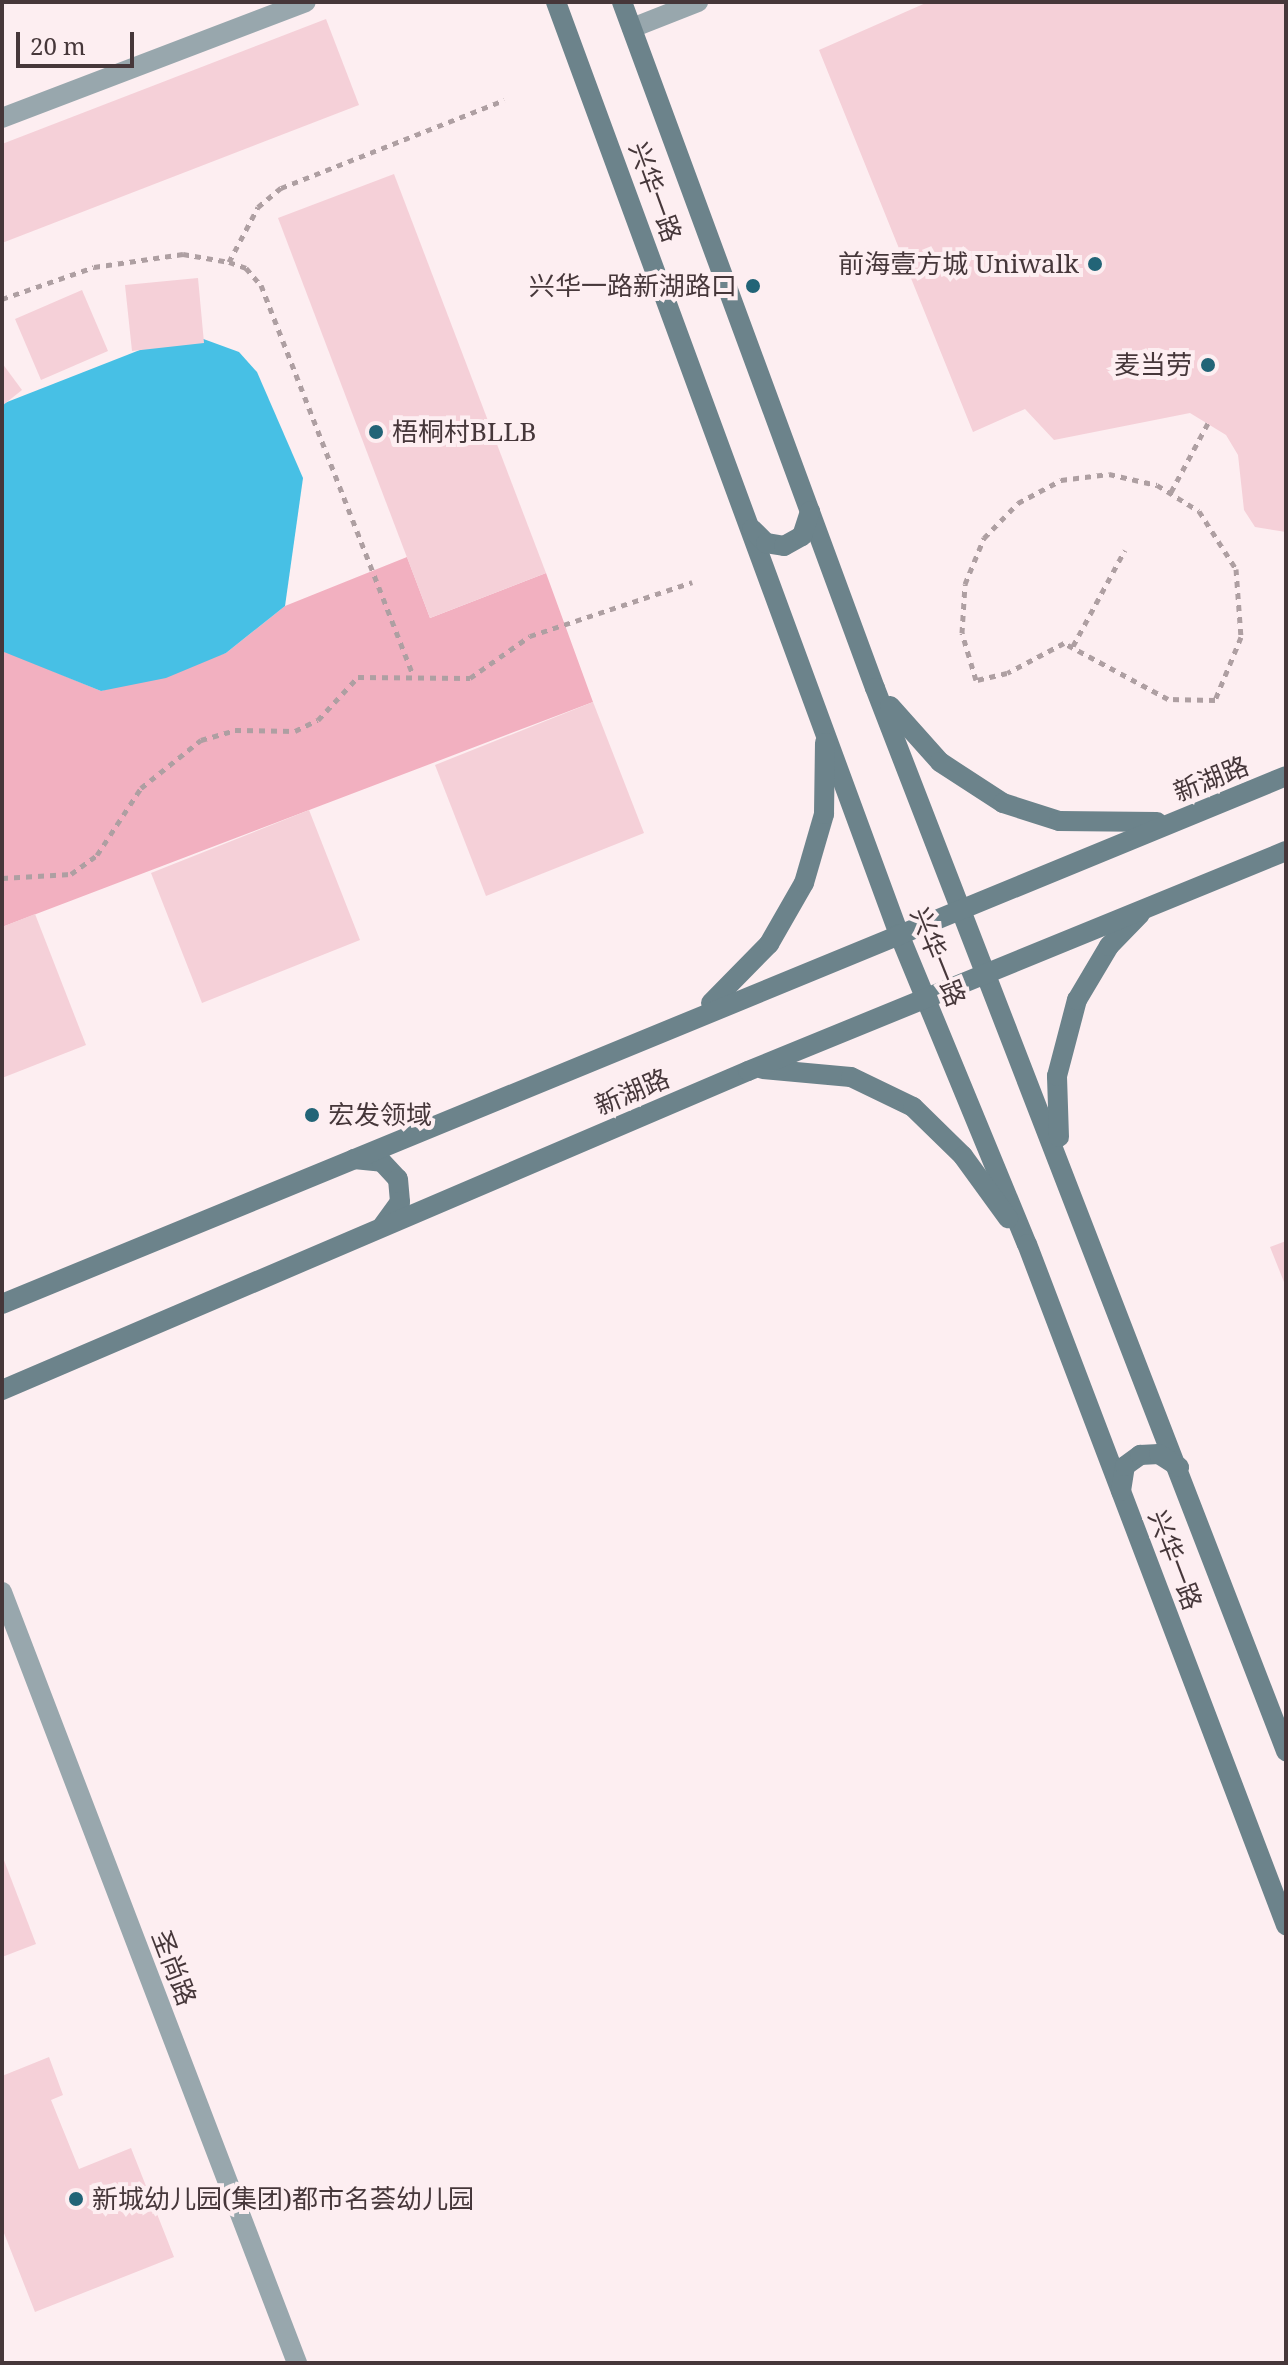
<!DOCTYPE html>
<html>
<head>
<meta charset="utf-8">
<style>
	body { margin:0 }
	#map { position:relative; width:1288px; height:2365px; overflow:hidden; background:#fdeef1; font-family:"Noto Serif","Noto Sans SC",serif }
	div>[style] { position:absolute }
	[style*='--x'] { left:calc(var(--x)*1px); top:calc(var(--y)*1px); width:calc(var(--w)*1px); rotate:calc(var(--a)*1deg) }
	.green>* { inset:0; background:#f2b0c0 }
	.water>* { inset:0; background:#47c0e5 }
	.building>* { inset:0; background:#f5d0d8 }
	.path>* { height:5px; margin-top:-2.5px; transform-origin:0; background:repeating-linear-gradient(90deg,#ae9fa2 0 6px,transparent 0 12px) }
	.street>* { height:20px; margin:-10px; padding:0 10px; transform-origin:10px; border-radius:10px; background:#98a7ad }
	.secondary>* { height:20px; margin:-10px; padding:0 10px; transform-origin:10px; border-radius:10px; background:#6c838b }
	.dots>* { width:22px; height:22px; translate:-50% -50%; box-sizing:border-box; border:4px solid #fdeef1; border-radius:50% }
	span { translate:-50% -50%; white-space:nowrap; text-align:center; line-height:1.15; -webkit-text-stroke:8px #fdeef1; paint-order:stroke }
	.street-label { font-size:26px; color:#46373a }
	.poi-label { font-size:26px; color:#46373a }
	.right { translate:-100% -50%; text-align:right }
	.left { translate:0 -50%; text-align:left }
	.frame { position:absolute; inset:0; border:4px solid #46373a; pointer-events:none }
	.scale { position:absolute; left:16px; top:32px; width:118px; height:36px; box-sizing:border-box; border:4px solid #46373a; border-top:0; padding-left:10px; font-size:24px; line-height:28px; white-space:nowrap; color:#46373a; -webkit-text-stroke:6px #fdeef1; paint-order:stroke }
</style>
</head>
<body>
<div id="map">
	<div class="green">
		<i style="clip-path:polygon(407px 557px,430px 618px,546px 573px,593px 702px,2px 927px,2px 650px,101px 691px,226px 653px,285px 606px)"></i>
	</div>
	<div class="water">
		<i style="clip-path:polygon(198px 337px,239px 352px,257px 372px,303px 478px,285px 606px,226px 653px,166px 678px,101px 691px,4px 652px,2px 404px,150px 346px)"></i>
	</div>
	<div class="building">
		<i style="clip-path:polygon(928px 2px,1286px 2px,1286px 532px,1255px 527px,1244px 510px,1238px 455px,1226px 435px,1190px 413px,1054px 440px,1025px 409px,973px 432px,819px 50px)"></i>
		<i style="clip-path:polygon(326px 19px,359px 105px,2px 243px,2px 144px)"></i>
		<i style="clip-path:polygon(394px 174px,546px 573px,430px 618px,278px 218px)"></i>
		<i style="clip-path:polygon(198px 278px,204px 343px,132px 351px,125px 285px)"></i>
		<i style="clip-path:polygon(82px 290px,108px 351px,41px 380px,15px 319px)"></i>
		<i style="clip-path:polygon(2px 363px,22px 390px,2px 406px)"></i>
		<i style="clip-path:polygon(593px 702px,644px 833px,486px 896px,435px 765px)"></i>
		<i style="clip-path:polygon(309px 810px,360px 940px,202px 1003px,151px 873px)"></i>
		<i style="clip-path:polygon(35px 914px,86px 1045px,2px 1078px,2px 927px)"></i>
		<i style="clip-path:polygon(1286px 1241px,1286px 1287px,1270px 1247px)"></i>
		<i style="clip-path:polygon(2px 1855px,36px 1944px,2px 1957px)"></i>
		<i style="clip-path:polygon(49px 2057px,63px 2095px,51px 2100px,79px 2169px,131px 2148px,174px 2257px,35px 2312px,2px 2228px,2px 2076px)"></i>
	</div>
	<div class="path">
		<i style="--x:229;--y:262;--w:18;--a:19"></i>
		<i style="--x:246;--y:268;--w:23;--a:49"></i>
		<i style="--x:261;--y:285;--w:416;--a:68.7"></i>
		<i style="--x:2;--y:299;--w:97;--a:-19.2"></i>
		<i style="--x:94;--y:267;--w:90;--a:-8.3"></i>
		<i style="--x:183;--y:254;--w:47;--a:9.9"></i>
		<i style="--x:229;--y:262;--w:62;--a:-62.2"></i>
		<i style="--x:258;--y:207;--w:30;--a:-40"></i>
		<i style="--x:281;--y:188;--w:240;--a:-21.5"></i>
		<i style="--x:1109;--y:474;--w:49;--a:12.9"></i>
		<i style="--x:1157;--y:485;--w:49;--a:31.8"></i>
		<i style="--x:1199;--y:511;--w:69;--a:57.5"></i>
		<i style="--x:1236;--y:569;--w:68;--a:85.8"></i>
		<i style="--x:1241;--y:637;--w:68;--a:112.4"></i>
		<i style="--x:1215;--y:700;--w:47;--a:-178.8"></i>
		<i style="--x:1168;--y:699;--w:118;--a:-151.7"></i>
		<i style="--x:1064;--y:643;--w:64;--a:152.2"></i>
		<i style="--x:1007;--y:673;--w:32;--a:167"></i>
		<i style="--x:976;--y:680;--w:49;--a:-106.6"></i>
		<i style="--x:962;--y:633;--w:49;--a:-86.5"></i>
		<i style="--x:965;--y:584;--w:50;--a:-67.6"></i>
		<i style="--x:984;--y:538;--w:49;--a:-45.8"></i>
		<i style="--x:1018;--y:503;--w:49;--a:-28.1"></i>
		<i style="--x:1061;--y:480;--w:48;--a:-7.1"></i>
		<i style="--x:1171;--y:492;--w:81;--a:-61.8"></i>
		<i style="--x:1073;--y:646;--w:109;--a:-61.6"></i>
		<i style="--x:2;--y:878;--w:69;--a:-3.3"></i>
		<i style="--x:71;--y:874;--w:32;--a:-36"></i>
		<i style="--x:97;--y:855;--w:80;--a:-56.7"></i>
		<i style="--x:141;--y:788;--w:77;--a:-38.7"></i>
		<i style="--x:201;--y:740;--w:35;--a:-16"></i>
		<i style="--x:235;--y:730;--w:60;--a:1"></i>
		<i style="--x:295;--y:731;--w:25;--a:-26"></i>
		<i style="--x:318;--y:720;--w:59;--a:-47.1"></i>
		<i style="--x:358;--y:677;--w:112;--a:0.5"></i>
		<i style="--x:470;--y:678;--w:73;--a:-35"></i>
		<i style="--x:530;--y:636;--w:171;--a:-18.4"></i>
	</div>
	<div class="street">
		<i style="--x:632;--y:28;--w:71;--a:-21.5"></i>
		<i style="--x:2;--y:118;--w:325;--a:-20.9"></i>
		<i style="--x:2;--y:1592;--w:826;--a:69.06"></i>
	</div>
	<div class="secondary">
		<i style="--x:556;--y:2;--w:993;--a:69.8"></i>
		<i style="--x:899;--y:934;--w:335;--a:67.6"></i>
		<i style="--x:1027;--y:1244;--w:729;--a:69.18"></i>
		<i style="--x:622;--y:2;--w:731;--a:69.76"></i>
		<i style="--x:875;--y:688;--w:1140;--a:68.86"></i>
		<i style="--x:752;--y:529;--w:20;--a:45"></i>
		<i style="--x:766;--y:543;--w:18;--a:9"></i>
		<i style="--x:784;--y:546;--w:21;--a:-29"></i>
		<i style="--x:802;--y:536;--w:26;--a:-72"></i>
		<i style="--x:890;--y:706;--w:75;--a:48.2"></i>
		<i style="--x:940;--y:762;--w:75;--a:33.1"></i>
		<i style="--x:1003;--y:803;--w:59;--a:17.8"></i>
		<i style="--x:1059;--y:821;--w:98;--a:0.6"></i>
		<i style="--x:711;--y:1003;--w:83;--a:-45.5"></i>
		<i style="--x:769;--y:944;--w:70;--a:-60.2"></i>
		<i style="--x:804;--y:883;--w:72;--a:-73.8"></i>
		<i style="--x:824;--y:814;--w:71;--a:-89.2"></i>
		<i style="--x:763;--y:1069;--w:88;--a:5.2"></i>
		<i style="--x:851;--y:1077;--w:69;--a:25.8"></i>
		<i style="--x:913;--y:1107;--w:70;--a:44.4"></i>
		<i style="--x:963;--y:1156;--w:77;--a:54"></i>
		<i style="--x:1059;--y:1137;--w:61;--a:-91.9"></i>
		<i style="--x:1057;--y:1076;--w:79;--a:-75.3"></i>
		<i style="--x:1077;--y:1000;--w:63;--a:-59.3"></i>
		<i style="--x:1109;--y:946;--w:45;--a:-45.9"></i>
		<i style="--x:354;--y:1159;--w:28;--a:6"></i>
		<i style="--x:382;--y:1162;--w:23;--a:47"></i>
		<i style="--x:398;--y:1179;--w:23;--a:85"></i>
		<i style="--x:400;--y:1202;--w:29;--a:126"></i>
		<i style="--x:2;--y:1304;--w:1388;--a:-22.35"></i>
		<i style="--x:2;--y:1390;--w:811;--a:-23.15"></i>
		<i style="--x:748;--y:1071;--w:581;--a:-22.24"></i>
		<i style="--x:1121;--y:1491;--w:25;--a:-81"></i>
		<i style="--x:1125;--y:1466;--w:19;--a:-36"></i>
		<i style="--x:1140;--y:1455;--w:19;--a:-3"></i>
		<i style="--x:1159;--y:1454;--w:24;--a:33"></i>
	</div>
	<div class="dots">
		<i style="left:1095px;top:264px;background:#226477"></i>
		<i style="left:753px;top:286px;background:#226477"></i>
		<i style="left:1208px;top:365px;background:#226477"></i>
		<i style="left:376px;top:432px;background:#226477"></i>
		<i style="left:312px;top:1115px;background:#226477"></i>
		<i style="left:76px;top:2199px;background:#226477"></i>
	</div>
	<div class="street-label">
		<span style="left:655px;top:192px;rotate:70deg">兴华一路</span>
		<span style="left:1211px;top:779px;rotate:-22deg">新湖路</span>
		<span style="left:938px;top:957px;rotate:68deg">兴华一路</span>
		<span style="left:632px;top:1092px;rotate:-23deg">新湖路</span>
		<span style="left:1175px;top:1560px;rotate:69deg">兴华一路</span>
		<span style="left:174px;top:1968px;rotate:69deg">圣尚路</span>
	</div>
	<div class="poi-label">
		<span class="right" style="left:1079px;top:264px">前海壹方城 Uniwalk</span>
		<span class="right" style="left:737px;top:286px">兴华一路新湖路口</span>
		<span class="right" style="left:1192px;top:365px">麦当劳</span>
		<span class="left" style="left:392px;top:432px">梧桐村BLLB</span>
		<span class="left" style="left:328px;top:1115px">宏发领域</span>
		<span class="left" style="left:92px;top:2199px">新城幼儿园(集团)都市名荟幼儿园</span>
	</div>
	<div class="frame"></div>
	<div class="scale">20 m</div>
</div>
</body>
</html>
